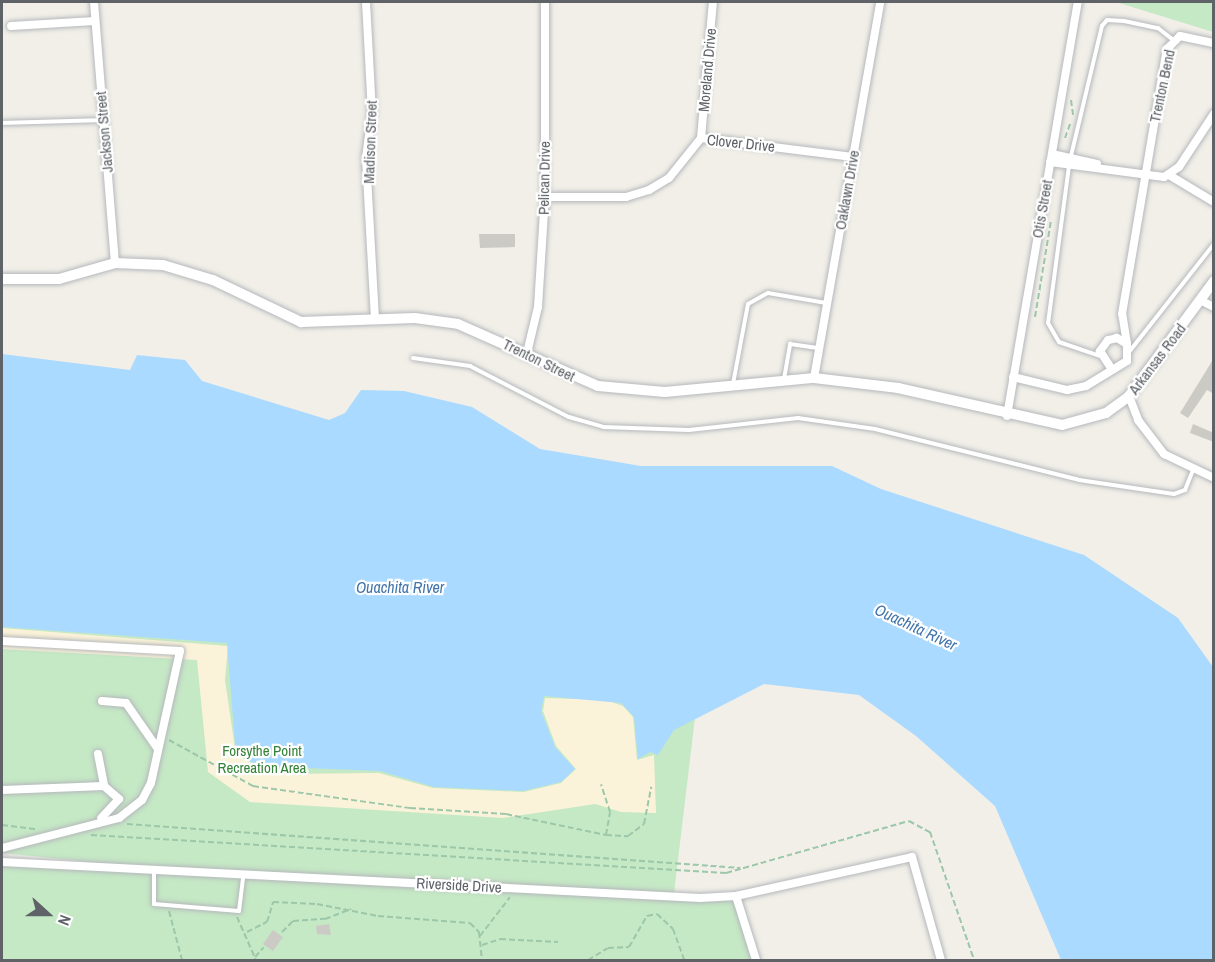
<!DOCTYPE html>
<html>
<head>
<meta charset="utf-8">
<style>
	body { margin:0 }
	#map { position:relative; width:1215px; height:962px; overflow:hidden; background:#f1efe8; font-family:"Archivo Narrow",sans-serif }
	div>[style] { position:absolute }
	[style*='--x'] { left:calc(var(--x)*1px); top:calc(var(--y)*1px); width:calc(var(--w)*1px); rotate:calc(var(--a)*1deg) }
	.green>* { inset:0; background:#c5e8c5 }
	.sand>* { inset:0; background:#fbf3d9 }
	.water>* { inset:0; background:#aadaff }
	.building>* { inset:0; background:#cccac5 }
	.path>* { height:2px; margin-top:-1px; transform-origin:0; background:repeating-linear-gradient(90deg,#9cc7a9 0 6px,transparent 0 9px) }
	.roads { filter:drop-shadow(0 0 2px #b5b8bc) drop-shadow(0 0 2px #b5b8bc) }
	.service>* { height:4px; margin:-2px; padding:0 2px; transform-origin:2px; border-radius:2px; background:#fff }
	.minor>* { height:8px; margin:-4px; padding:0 4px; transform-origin:4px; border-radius:4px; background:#fff }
	.tertiary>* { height:10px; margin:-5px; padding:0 5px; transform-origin:5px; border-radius:5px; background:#fff }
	span { translate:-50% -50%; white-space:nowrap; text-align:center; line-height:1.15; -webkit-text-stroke:4.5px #fff; paint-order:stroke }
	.street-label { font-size:15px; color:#5f6368 }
	.park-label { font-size:15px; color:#348238 }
	.water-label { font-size:16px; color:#4174aa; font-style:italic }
	.frame { position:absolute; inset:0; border:3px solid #5f6368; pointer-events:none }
	.north { position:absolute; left:18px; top:884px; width:60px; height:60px; -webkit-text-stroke:4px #fff; paint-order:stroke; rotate:111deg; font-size:16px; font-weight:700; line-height:24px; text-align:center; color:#5f6368 }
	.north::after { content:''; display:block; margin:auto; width:21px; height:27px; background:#5f6368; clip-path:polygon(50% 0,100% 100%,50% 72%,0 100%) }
</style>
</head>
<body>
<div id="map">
	<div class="green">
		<i style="clip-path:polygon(1116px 2px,1213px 2px,1213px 32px)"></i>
		<i style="clip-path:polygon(2px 625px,336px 647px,699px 684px,674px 893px,736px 896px,756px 960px,2px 960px,2px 862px,159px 869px,2px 853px)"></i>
	</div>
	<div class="sand">
		<i style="clip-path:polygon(2px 628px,228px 646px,225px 680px,236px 755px,274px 774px,379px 773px,433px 788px,524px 792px,561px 783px,576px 769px,556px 746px,543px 711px,545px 698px,606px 700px,623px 706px,633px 717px,637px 760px,654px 755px,656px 813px,621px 812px,595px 804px,503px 818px,250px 802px,208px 772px,197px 660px,2px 649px)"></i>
	</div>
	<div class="water">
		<i style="clip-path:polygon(2px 354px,130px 370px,137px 355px,185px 360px,202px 381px,329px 420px,345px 413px,361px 390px,404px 391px,472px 407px,540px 449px,641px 466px,832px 466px,881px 489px,1084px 555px,1178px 618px,1213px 667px,1213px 960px,1061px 960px,995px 806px,916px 736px,859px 695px,764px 684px,674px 730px,658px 755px,650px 752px,638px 759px,634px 717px,621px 703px,544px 696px,541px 711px,555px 747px,575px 769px,561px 782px,523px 791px,434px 787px,380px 771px,305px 768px,275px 773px,236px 755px,227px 643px,2px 627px)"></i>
	</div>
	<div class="building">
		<i style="clip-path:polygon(479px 234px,515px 234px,515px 247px,480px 248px)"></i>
		<i style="clip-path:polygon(1214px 358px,1214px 394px,1207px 390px,1188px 418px,1180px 413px)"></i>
		<i style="clip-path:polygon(1193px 424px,1214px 433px,1214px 442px,1190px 433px)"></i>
		<i style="clip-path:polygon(329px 924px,331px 935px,317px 934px,316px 926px)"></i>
		<i style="clip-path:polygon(273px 930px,283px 937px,273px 951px,263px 944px)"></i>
	</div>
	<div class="path">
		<i style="--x:1071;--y:100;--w:15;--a:82"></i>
		<i style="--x:1065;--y:138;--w:15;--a:-70"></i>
		<i style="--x:1035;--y:317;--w:98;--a:-80.6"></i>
		<i style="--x:169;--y:740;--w:96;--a:28.7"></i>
		<i style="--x:253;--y:786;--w:159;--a:8"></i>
		<i style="--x:410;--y:808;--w:96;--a:3.6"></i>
		<i style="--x:506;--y:814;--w:102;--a:11.9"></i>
		<i style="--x:606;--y:835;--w:23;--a:-80"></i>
		<i style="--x:610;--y:812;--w:29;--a:-108"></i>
		<i style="--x:127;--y:824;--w:615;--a:4.11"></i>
		<i style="--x:2;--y:825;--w:35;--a:7"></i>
		<i style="--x:91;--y:835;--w:636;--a:3.42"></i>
		<i style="--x:726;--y:873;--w:190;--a:-15.9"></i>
		<i style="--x:909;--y:821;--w:24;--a:28"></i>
		<i style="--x:930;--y:832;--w:135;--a:71"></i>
		<i style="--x:606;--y:835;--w:22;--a:3"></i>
		<i style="--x:628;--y:836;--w:20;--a:-37"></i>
		<i style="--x:644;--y:824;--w:38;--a:-79"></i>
		<i style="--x:169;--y:911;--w:51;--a:75.1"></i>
		<i style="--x:237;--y:917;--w:47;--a:66.2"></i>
		<i style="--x:247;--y:932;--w:22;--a:-27"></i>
		<i style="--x:267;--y:922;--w:21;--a:-73"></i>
		<i style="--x:273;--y:902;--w:44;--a:2.6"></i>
		<i style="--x:317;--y:904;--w:62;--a:11.1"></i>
		<i style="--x:378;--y:916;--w:92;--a:4.4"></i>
		<i style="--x:470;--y:923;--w:13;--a:45"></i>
		<i style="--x:479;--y:932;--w:28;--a:84"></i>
		<i style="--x:282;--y:932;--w:16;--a:-45"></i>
		<i style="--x:293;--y:921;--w:32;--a:-4"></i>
		<i style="--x:325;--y:919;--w:28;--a:-21"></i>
		<i style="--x:480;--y:936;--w:49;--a:-52.4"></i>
		<i style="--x:482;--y:945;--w:19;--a:-18"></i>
		<i style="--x:500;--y:939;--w:58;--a:3"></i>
		<i style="--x:255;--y:957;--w:13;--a:-48"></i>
		<i style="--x:588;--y:960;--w:23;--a:-31"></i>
		<i style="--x:608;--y:948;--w:21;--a:-3"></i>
		<i style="--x:629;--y:947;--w:36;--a:-60"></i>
		<i style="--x:647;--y:916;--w:10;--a:-11"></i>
		<i style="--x:657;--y:914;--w:22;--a:43"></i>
		<i style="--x:673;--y:929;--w:33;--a:70"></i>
	</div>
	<div class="roads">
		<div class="service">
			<i style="--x:2;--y:123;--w:101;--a:-1.7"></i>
			<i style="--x:1071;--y:156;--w:134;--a:-76.6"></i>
			<i style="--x:1102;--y:26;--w:8;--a:-50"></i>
			<i style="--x:1107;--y:20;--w:17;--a:3"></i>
			<i style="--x:1124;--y:21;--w:35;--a:12"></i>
			<i style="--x:1158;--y:28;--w:18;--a:38"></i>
			<i style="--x:1069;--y:166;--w:158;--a:97.6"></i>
			<i style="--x:1048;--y:323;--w:22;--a:60"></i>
			<i style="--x:1059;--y:342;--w:43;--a:18.9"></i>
			<i style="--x:1129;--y:352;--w:137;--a:-51.8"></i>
			<i style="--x:413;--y:358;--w:58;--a:8"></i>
			<i style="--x:470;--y:366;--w:111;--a:27.3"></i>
			<i style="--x:569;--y:417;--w:35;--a:16"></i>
			<i style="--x:603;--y:427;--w:86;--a:2"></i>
			<i style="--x:689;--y:430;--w:110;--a:-6.3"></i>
			<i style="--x:798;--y:418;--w:78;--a:8.1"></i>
			<i style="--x:875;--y:429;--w:210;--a:14"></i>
			<i style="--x:1079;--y:480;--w:96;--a:8.4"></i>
			<i style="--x:1174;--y:494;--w:12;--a:-20"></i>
			<i style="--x:1185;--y:490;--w:22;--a:-68"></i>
			<i style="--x:784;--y:379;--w:36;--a:-80"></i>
			<i style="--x:790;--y:344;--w:28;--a:8"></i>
			<i style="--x:733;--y:384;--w:81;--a:-79.4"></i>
			<i style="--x:748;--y:304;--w:23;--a:-29"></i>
			<i style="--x:768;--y:293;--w:59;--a:9.8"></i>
			<i style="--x:154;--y:870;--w:34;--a:90"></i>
			<i style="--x:154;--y:904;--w:85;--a:4.7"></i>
			<i style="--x:239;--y:911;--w:35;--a:-83"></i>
		</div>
		<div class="minor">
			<i style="--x:94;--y:2;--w:262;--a:85.4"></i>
			<i style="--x:366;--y:2;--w:110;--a:86.9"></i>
			<i style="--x:372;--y:112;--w:46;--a:97.4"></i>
			<i style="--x:366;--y:158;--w:161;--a:86.8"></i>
			<i style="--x:11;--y:26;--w:84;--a:-3.4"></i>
			<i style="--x:701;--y:138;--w:137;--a:-85"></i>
			<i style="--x:1052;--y:154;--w:46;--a:12.5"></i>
			<i style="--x:1050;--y:162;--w:115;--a:7.5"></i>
			<i style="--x:1164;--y:177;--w:18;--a:-34"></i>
			<i style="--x:1179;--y:167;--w:64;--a:-56.6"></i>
			<i style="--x:1169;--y:175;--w:52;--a:31"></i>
			<i style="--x:545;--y:197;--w:81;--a:0"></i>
			<i style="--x:626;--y:197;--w:24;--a:-17"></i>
			<i style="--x:649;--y:190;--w:23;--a:-31"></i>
			<i style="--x:669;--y:178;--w:51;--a:-51.3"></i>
			<i style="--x:701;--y:138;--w:153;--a:7.1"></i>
			<i style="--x:1200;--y:300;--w:16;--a:27"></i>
			<i style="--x:1127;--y:344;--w:30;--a:-99"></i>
			<i style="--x:1122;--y:314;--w:269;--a:-80.4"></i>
			<i style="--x:1167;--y:49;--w:18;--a:-45"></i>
			<i style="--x:1180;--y:36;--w:35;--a:12"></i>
			<i style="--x:527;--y:353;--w:47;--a:-76.6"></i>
			<i style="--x:538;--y:307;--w:110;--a:-86.4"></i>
			<i style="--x:545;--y:197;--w:195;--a:-90"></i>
			<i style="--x:1013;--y:377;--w:56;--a:13.5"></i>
			<i style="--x:1067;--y:390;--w:19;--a:-12"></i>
			<i style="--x:1086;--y:386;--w:48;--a:-31.4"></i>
			<i style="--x:1127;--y:361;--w:17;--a:-90"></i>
			<i style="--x:1127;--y:344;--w:12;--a:-149"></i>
			<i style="--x:1117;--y:338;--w:9;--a:167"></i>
			<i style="--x:1108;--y:340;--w:14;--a:126"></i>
			<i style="--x:1100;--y:351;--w:20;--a:57"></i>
			<i style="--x:814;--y:378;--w:382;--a:-80"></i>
			<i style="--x:1129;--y:396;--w:26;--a:69"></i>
			<i style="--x:1138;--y:420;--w:43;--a:52.6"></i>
			<i style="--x:1164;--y:454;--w:55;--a:25.6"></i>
			<i style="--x:1007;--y:416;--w:420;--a:-80.3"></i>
			<i style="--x:2;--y:641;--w:178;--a:3.2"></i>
			<i style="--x:180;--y:651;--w:135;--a:102.4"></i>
			<i style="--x:151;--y:783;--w:19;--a:118"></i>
			<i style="--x:142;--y:800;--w:29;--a:142"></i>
			<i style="--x:119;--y:818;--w:121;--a:165.6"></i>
			<i style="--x:102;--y:701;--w:24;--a:5"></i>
			<i style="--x:126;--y:703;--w:56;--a:55.2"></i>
			<i style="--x:98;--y:754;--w:33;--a:79"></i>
			<i style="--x:2;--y:790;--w:102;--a:-2.2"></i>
			<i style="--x:104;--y:786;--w:20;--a:41"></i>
			<i style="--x:119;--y:799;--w:26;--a:133"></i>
			<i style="--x:2;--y:862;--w:699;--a:2.95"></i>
			<i style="--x:700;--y:898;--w:36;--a:-3"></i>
			<i style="--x:736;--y:896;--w:180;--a:-12.5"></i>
			<i style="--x:912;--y:857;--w:107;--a:74.3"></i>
			<i style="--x:736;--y:896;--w:67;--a:72.6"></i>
		</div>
		<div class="tertiary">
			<i style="--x:2;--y:279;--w:57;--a:0"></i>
			<i style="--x:59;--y:279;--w:58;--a:-15.9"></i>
			<i style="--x:115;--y:263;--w:48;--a:2.4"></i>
			<i style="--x:163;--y:265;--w:52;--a:16.7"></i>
			<i style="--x:213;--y:280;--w:98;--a:25.5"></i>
			<i style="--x:301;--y:322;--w:114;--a:-2"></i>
			<i style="--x:415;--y:318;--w:43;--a:7.9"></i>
			<i style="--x:458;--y:324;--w:153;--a:23.9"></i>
			<i style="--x:598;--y:386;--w:67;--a:5.1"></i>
			<i style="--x:665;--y:392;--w:150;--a:-5.4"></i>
			<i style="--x:814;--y:378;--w:85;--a:6.8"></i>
			<i style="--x:898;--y:388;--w:168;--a:12.7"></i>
			<i style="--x:1062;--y:425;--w:46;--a:-15.3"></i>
			<i style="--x:1106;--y:413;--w:29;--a:-36"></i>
			<i style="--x:1129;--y:396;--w:143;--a:-53.5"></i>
		</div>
	</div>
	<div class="street-label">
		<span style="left:707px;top:70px;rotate:-85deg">Moreland Drive</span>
		<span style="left:1162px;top:86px;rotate:-78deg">Trenton Bend</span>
		<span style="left:104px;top:132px;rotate:-95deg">Jackson Street</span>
		<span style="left:370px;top:142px;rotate:-88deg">Madison Street</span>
		<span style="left:741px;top:143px;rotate:6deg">Clover Drive</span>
		<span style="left:544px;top:178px;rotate:-89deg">Pelican Drive</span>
		<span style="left:847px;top:190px;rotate:-80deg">Oaklawn Drive</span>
		<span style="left:1042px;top:209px;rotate:-80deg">Otis Street</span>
		<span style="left:1157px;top:359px;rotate:-53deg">Arkansas Road</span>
		<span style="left:539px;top:360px;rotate:26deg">Trenton Street</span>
		<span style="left:459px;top:885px;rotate:3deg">Riverside Drive</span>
	</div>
	<div class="park-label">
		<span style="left:262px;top:759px">Forsythe Point<br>Recreation Area</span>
	</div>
	<div class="water-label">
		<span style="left:400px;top:587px">Ouachita River</span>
		<span style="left:916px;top:627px;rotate:25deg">Ouachita River</span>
	</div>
	<div class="frame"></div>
	<div class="north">N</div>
</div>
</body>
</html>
